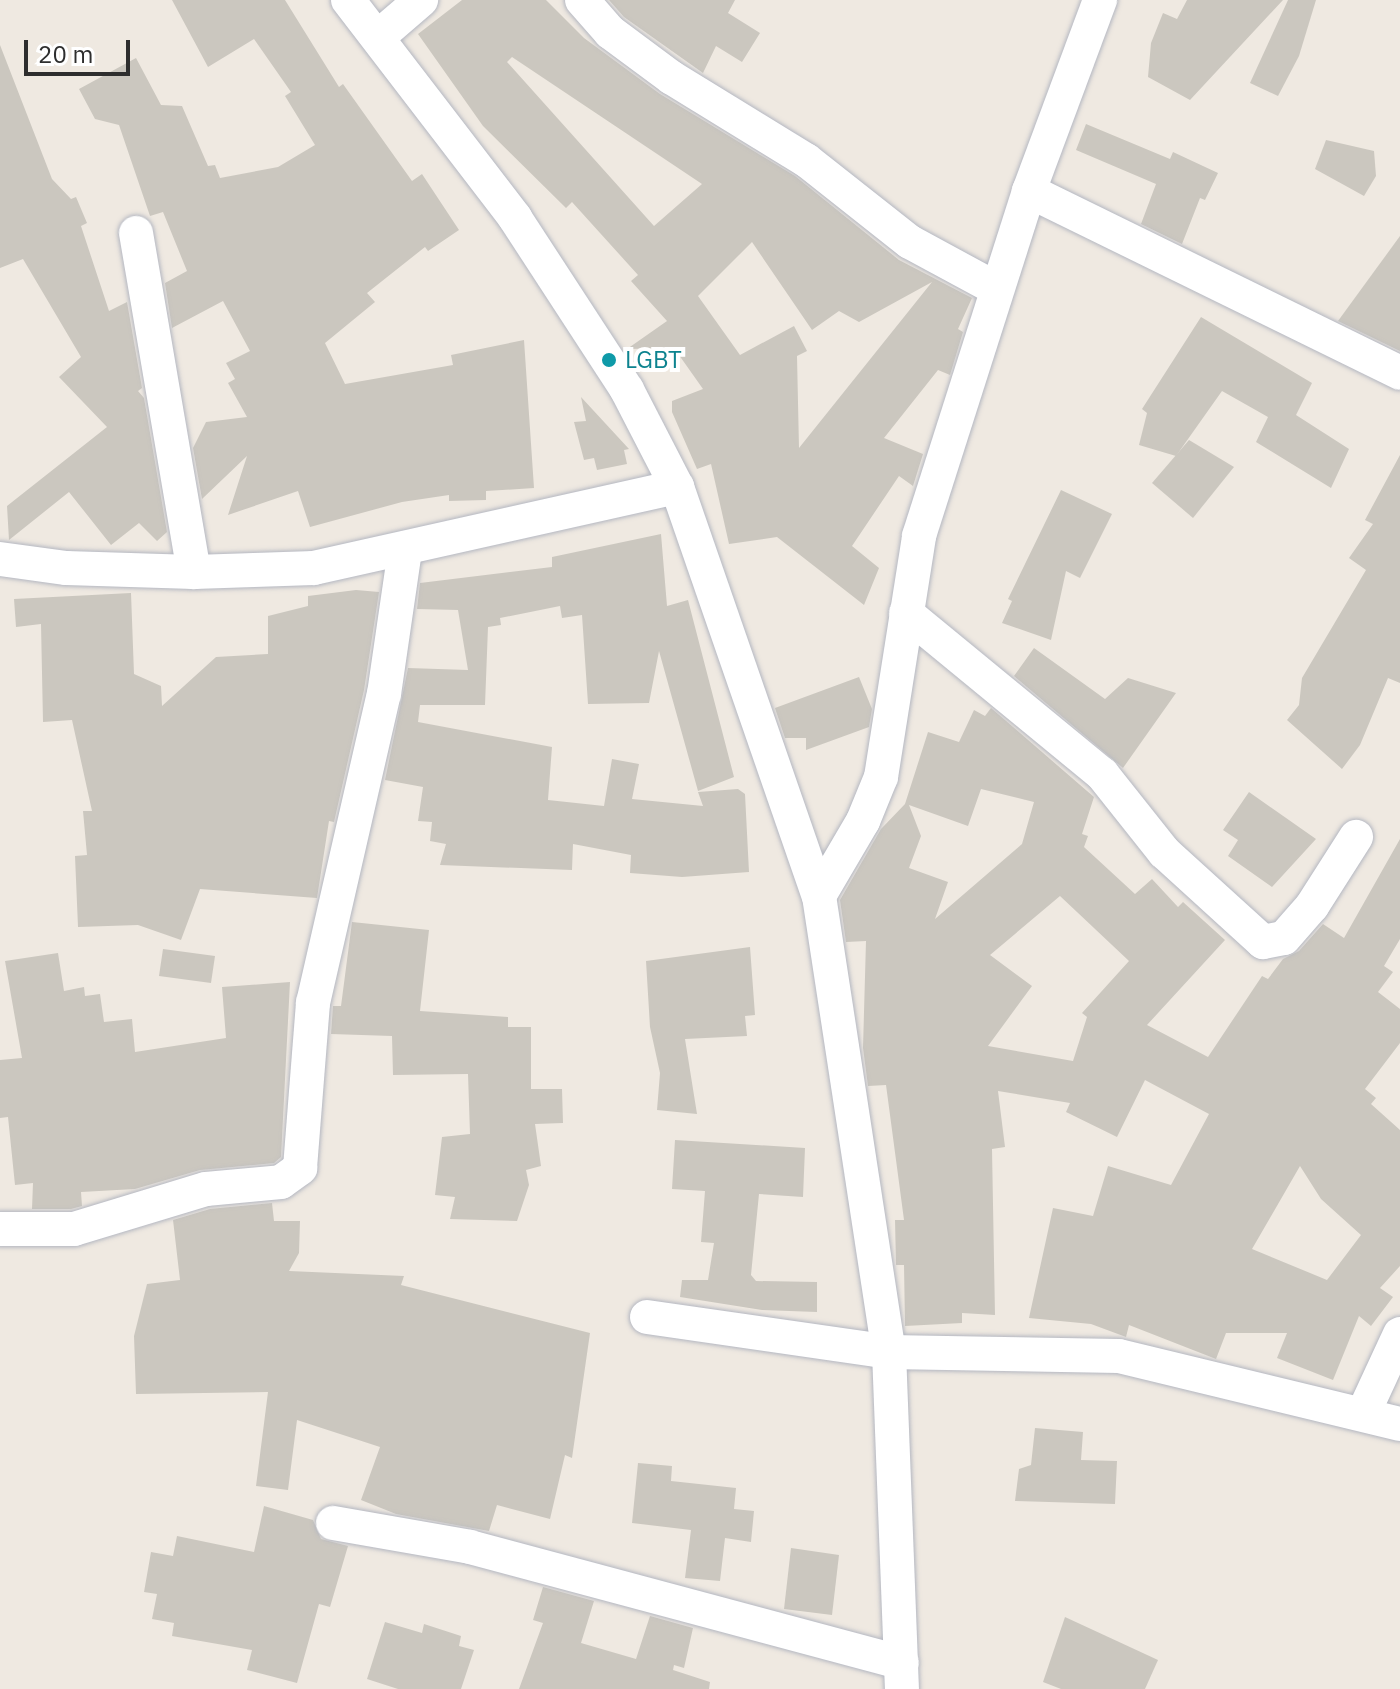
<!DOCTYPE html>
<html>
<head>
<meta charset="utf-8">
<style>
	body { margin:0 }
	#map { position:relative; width:1400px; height:1689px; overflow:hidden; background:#efe9e1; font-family:"IBM Plex Sans",sans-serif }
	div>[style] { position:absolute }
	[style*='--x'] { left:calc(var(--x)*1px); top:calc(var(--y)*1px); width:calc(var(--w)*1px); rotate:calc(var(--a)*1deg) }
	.building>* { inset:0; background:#cbc7bf }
	.roads { filter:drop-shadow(0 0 2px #b4b7c1) drop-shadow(0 0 2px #b4b7c1) }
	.minor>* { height:34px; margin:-17px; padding:0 17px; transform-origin:17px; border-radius:17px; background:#fff }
	.dots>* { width:22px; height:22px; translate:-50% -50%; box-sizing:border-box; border:4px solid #fff; border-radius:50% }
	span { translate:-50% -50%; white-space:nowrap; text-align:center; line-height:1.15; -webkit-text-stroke:8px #fff; paint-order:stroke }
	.culture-label { font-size:24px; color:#0d838f }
	.left { translate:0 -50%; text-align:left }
	.scale { position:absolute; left:24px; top:40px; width:106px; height:36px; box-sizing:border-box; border:4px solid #2e2e2e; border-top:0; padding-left:10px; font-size:24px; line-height:28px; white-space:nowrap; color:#2e2e2e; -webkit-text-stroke:6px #fff; paint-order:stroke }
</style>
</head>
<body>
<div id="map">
	<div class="building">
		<i style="clip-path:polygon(172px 0,285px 0,339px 87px,343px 84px,412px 181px,422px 174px,459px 230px,428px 251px,425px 247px,367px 293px,375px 302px,325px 343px,345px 384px,453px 365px,451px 355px,524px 340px,534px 488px,486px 491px,486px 500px,449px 501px,449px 495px,402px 502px,310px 527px,298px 491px,228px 515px,247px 456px,202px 499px,193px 448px,206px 422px,247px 417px,228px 383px,235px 379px,226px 363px,250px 351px,223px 301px,172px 328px,165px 283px,187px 271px,163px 212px,150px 216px,119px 125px,95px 119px,79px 89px,136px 58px,161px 105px,182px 106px,208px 166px,215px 165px,220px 178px,278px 167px,315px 145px,285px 96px,291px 92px,254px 39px,208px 67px)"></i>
		<i style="clip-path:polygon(evenodd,462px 0,546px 0,584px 38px,660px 94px,795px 176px,899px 260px,972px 298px,958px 329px,963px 332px,950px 375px,938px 370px,884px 438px,923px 454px,913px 486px,899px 476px,852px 546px,879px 568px,864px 605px,777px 537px,729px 544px,711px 464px,697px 469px,672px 412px,672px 401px,703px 389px,674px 348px,627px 349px,667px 321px,631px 281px,638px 275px,572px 202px,566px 208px,483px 126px,418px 34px,462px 0,512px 57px,702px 184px,654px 226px,507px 62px,512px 57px,462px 0,752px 242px,812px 330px,839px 311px,859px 322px,932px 282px,799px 448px,797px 356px,807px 351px,794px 326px,740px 355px,698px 296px,752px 242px)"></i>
		<i style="clip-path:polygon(609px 0,735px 0,728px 13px,760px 33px,742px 62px,716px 46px,703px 73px,624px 17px)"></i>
		<i style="clip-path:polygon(1187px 0,1283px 0,1190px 100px,1148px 77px,1151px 43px,1163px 13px,1177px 19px)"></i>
		<i style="clip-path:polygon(1288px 0,1316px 0,1299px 56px,1278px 96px,1250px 83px)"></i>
		<i style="clip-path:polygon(0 45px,52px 179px,71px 199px,76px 197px,87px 223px,81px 226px,109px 311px,127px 302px,142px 388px,138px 391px,144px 398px,167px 532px,157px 541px,139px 523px,111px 545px,69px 492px,9px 540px,7px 506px,107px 427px,59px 377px,81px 357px,23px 259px,0 268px)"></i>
		<i style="clip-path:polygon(1086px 124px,1170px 159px,1173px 152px,1218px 173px,1205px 200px,1200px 198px,1182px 244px,1141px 224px,1156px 184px,1076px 150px)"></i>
		<i style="clip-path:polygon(1326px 140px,1374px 151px,1376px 176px,1364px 196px,1315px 169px)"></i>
		<i style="clip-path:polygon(1400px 236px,1400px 351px,1338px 321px)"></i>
		<i style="clip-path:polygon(1201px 317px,1312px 383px,1296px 415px,1349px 449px,1331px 488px,1256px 442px,1268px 417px,1222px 391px,1176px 456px,1139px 445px,1147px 413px,1142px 409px)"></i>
		<i style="clip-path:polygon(581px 397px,629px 449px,624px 450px,627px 464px,597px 470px,594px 458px,584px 460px,574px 422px,586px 421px)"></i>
		<i style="clip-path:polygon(1189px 440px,1234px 467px,1193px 518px,1152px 483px)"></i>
		<i style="clip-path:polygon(1400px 455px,1400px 683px,1388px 678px,1360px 745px,1342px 769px,1287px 720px,1299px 705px,1302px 678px,1366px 570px,1349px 558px,1373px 524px,1365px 520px)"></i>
		<i style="clip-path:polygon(1061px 490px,1112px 514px,1080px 578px,1066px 571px,1051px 640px,1002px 623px,1012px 601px,1008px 599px)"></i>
		<i style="clip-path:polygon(661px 534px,667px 606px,688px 600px,734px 777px,698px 791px,659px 651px,649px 703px,588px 704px,582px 615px,562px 618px,560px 606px,500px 618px,501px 625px,488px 627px,485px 705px,420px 705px,418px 722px,552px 747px,548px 800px,604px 806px,612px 759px,639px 764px,632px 799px,703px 806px,698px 792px,738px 789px,745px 794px,749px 872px,682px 877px,630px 873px,631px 855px,573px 844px,572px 870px,440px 865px,446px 844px,430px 841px,432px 822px,418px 821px,423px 787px,385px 780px,408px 668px,468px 670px,458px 610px,417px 609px,420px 583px,552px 567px,552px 557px)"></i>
		<i style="clip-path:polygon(356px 590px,379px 592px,364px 690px,334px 822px,329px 821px,317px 898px,200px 889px,181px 940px,138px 925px,78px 927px,75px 856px,87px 855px,83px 811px,92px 811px,72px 720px,43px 722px,41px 624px,16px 627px,14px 599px,131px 593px,134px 674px,161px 686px,162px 706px,216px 657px,268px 654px,268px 616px,308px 606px,308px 596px)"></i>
		<i style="clip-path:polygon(1034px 648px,1105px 699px,1128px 678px,1176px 693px,1123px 768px,1014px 676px)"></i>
		<i style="clip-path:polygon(859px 677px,872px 709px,869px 727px,806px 750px,806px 738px,785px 738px,775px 708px)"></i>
		<i style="clip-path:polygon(evenodd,991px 708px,1094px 797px,1082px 834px,1088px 836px,1084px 847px,1135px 894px,1152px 879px,1178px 907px,1183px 902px,1225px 940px,1147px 1025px,1208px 1057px,1262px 976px,1268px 979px,1283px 959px,1299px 951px,1323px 924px,1344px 938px,1400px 839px,1400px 939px,1384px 966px,1393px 972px,1378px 992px,1400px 1009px,1400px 1043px,1365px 1089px,1376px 1098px,1371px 1104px,1400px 1130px,1400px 1266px,1380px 1288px,1393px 1297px,1371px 1326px,1359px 1316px,1333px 1380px,1277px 1358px,1287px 1333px,1226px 1333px,1216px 1359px,1129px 1325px,1126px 1337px,1091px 1324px,1029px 1318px,1053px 1208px,1093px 1216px,1108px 1166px,1171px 1185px,1209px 1114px,1145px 1080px,1117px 1137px,1066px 1112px,1070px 1103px,998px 1091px,1005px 1147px,992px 1149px,995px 1315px,962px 1313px,962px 1323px,905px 1326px,904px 1265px,896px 1265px,895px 1220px,904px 1220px,886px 1085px,868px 1086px,863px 1048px,866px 941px,846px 942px,840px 900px,881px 829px,905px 804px,928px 732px,959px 742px,974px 710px,985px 716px,991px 708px,981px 789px,1034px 802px,1022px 844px,935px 919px,948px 882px,909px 868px,921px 836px,909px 805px,968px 826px,981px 789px,991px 708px,1060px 896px,1129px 961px,1082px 1013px,1087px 1017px,1073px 1061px,988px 1046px,1032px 986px,990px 955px,1060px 896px,991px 708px,1300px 1166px,1321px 1199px,1361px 1235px,1327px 1280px,1252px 1249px,1300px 1166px)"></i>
		<i style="clip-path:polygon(1249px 792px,1316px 839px,1272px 887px,1228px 856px,1238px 840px,1223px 830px)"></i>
		<i style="clip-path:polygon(352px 922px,429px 930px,420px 1011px,508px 1017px,508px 1027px,531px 1027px,531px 1089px,562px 1089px,563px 1123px,535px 1124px,541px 1166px,526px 1170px,529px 1185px,517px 1221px,450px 1219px,455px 1197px,435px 1195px,442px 1137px,470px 1134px,468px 1074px,393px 1075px,392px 1036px,331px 1034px,333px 1006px,341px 1006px)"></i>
		<i style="clip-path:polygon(750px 947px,755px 1015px,745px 1016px,747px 1036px,685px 1039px,697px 1114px,657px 1110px,660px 1073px,650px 1027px,646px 961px)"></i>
		<i style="clip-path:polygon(163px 949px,215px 956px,211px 983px,159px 976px)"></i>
		<i style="clip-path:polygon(58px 953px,64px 991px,84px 987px,85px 996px,100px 994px,104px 1022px,132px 1019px,135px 1052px,226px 1038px,222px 987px,290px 982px,281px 1157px,274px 1163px,200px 1170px,135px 1189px,81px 1192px,82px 1206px,71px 1209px,32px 1209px,33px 1183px,15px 1185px,8px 1117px,0 1118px,0 1060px,22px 1058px,5px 961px)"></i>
		<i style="clip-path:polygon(675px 1140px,805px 1148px,803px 1197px,759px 1194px,751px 1275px,756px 1281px,817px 1282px,817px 1312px,762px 1310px,680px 1297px,682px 1280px,708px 1280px,714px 1243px,701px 1242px,705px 1191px,672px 1189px)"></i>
		<i style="clip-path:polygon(272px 1203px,274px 1221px,300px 1221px,299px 1253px,289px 1271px,404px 1276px,401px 1285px,590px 1333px,572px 1458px,565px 1455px,550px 1519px,497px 1505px,489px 1531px,396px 1514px,361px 1500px,380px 1447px,297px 1420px,288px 1490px,256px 1486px,268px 1392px,136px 1394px,134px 1336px,147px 1284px,180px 1280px,173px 1220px,210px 1209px)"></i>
		<i style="clip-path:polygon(1035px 1428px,1083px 1432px,1081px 1460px,1117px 1461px,1115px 1504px,1015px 1501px,1019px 1469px,1031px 1465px)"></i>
		<i style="clip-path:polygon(638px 1463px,672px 1466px,671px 1481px,736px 1488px,734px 1509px,754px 1511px,751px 1542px,725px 1538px,720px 1581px,685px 1578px,691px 1530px,632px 1523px)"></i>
		<i style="clip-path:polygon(264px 1506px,313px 1520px,321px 1539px,348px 1546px,330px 1607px,319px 1604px,297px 1683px,247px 1670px,252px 1650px,172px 1636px,174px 1623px,152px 1619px,157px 1594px,144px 1592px,151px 1552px,173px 1556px,177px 1536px,254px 1552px)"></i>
		<i style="clip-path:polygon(791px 1548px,839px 1555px,832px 1615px,784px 1609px)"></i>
		<i style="clip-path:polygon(543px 1587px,594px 1601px,581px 1643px,636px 1659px,650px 1616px,693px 1628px,684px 1668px,674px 1665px,673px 1670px,710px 1682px,709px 1689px,519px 1689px,543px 1623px,533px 1620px)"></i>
		<i style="clip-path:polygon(1065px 1617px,1158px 1660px,1145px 1689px,1061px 1689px,1043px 1682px)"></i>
		<i style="clip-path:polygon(385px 1622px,422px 1633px,424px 1624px,461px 1636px,459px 1646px,474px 1650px,461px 1689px,398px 1689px,367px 1679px)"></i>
	</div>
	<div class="roads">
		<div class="minor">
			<i style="--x:348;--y:0;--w:275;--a:52.5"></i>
			<i style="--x:515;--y:218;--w:205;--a:56.9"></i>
			<i style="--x:627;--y:390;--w:109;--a:62.7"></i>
			<i style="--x:677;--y:487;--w:433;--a:70.9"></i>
			<i style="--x:819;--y:896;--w:461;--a:81.3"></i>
			<i style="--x:889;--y:1352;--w:337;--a:87.8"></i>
			<i style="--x:582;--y:0;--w:43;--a:48.8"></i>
			<i style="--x:610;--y:32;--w:77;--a:36.6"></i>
			<i style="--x:672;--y:78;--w:157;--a:31.5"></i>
			<i style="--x:806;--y:160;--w:132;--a:38.3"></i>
			<i style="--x:910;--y:242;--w:99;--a:28.4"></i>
			<i style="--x:378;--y:37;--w:57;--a:-40.7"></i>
			<i style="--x:1029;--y:191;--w:413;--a:26.1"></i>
			<i style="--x:136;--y:233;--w:344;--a:80.3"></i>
			<i style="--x:0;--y:559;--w:67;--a:7.8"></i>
			<i style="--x:66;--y:568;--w:128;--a:1.8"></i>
			<i style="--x:194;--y:572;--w:120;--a:-1.9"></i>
			<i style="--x:314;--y:568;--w:372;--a:-12.6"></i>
			<i style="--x:906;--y:613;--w:254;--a:39.4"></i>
			<i style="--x:1102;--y:774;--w:100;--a:51.5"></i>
			<i style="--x:1164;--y:852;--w:134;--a:42.3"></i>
			<i style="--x:1263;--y:942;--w:21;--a:-11"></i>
			<i style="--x:1284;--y:938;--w:43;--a:-48.8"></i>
			<i style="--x:1312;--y:906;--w:82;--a:-57.5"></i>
			<i style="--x:819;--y:896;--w:87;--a:-59.6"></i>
			<i style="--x:863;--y:821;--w:48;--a:-67.8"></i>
			<i style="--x:881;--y:777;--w:244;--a:-81"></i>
			<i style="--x:919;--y:536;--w:362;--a:-72.3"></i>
			<i style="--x:1029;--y:191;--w:204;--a:-69.6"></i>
			<i style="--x:0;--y:1229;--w:74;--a:0"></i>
			<i style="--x:74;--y:1229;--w:138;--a:-16.9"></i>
			<i style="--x:206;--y:1189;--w:75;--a:-5.3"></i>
			<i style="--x:281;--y:1182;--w:24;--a:-36"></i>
			<i style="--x:300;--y:1168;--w:166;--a:-85.5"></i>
			<i style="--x:313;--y:1003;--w:317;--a:-77.1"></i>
			<i style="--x:384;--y:694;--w:146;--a:-81.7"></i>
			<i style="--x:647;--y:1317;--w:245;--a:8.2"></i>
			<i style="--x:889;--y:1352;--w:230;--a:1"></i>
			<i style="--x:1119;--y:1356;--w:289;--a:13.6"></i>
			<i style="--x:1363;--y:1414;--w:88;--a:-65.2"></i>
			<i style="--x:333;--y:1523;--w:139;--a:9.9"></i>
			<i style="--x:470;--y:1547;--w:447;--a:15"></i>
		</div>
	</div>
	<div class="dots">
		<i style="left:609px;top:360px;background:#0f9aa8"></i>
	</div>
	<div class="culture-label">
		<span class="left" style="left:625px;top:360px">LGBT</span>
	</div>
	<div class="scale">20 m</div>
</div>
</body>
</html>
